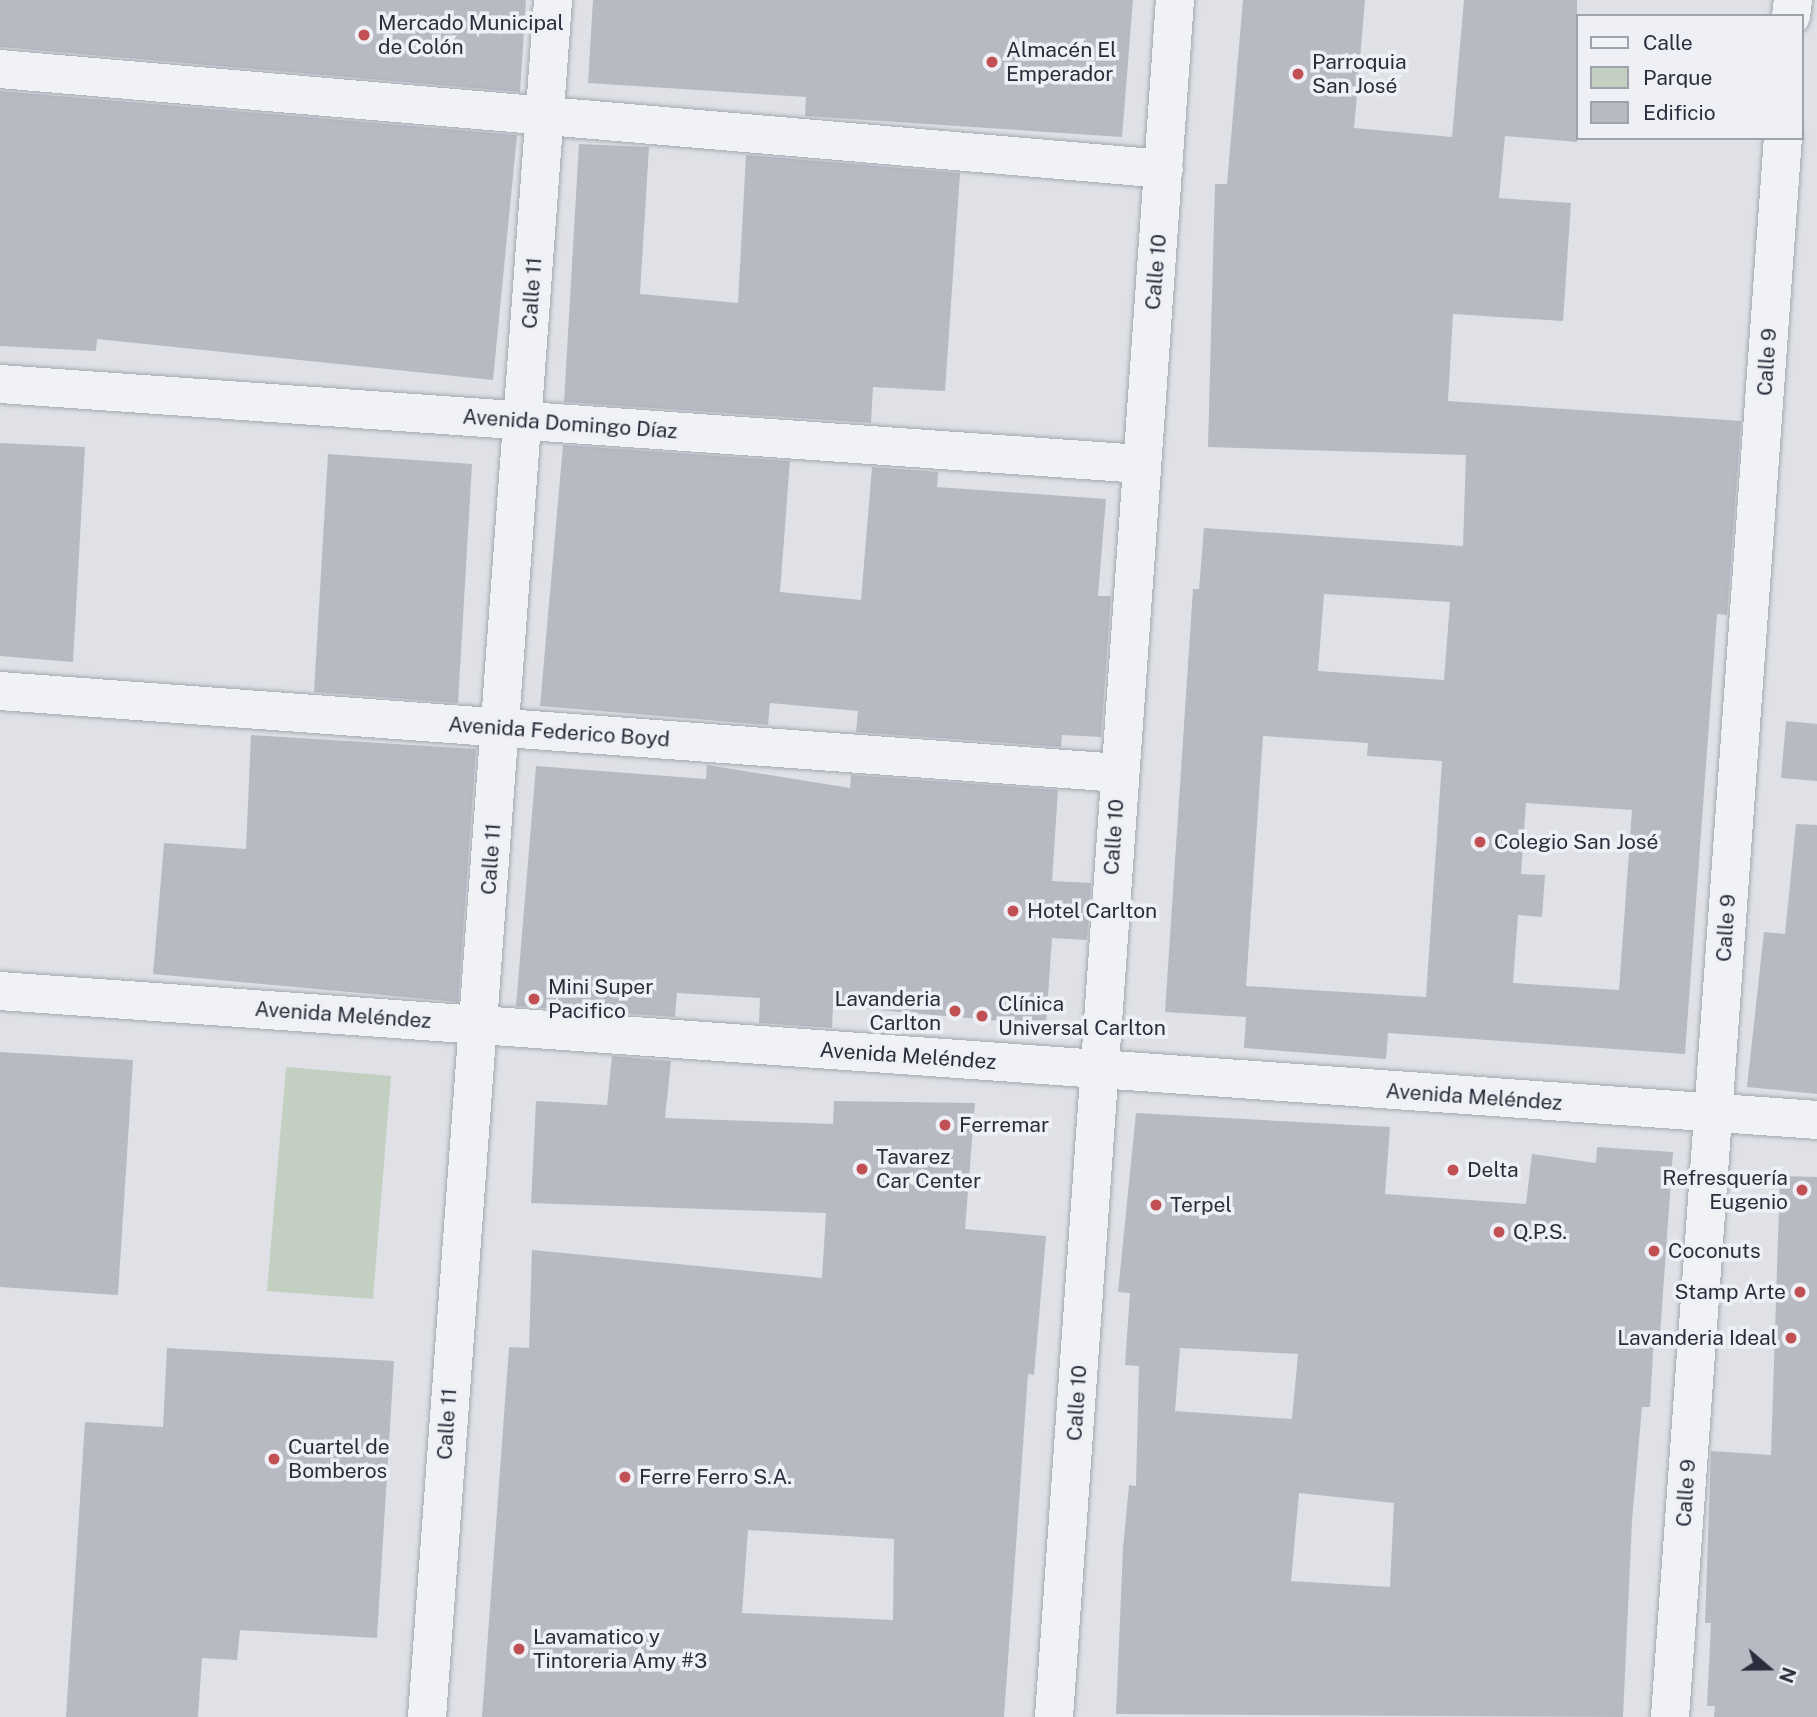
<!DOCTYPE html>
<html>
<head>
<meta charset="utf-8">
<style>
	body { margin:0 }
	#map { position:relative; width:1817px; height:1717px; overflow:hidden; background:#dfe1e7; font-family:"Public Sans",sans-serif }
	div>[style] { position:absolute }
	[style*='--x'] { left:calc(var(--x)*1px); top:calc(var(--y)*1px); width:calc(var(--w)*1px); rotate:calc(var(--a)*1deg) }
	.green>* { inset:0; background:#c3d0c1 }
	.building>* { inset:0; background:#b7bac3 }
	.roads { filter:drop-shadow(0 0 2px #a5a8b0) drop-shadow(0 0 2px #a5a8b0) }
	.minor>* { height:38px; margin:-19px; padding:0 19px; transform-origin:19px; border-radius:19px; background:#f1f2f6 }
	.tertiary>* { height:38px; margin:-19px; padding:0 19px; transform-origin:19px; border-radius:19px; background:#f1f2f6 }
	.dots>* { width:19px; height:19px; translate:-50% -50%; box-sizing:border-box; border:4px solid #eef0f5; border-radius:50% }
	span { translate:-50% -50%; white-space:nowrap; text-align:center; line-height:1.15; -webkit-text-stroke:7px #eef0f5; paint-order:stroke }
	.poi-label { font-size:21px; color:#2a2e3c }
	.left { translate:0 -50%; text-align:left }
	.right { translate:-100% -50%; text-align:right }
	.street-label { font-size:21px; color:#2a2e3c }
	.legend { position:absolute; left:1576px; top:14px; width:228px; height:126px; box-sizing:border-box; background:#eef0f5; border:2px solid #a0a2ab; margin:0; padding:9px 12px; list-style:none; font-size:21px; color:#2a2e3c }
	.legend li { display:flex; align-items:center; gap:14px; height:35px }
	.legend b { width:35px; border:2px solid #a0a2ab }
	.north { position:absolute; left:1733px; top:1633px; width:70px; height:70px; -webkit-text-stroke:5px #eef0f5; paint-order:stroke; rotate:110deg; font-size:19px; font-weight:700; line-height:28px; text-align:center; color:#2a2e3c }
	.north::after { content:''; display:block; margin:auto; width:24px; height:32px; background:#2a2e3c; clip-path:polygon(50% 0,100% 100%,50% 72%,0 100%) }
</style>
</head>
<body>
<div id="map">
	<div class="green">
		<i style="clip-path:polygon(286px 1067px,391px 1076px,373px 1299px,267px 1291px)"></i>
	</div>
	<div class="building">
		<i style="clip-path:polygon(0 0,526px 0,520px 92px,0 47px)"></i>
		<i style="clip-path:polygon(593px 0,1133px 0,1122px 137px,805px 116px,806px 97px,588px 83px)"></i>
		<i style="clip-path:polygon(evenodd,1243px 0,1365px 0,1354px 128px,1452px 137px,1464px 0,1577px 0,1577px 142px,1505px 136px,1499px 198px,1571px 203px,1563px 321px,1453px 314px,1448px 401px,1741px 421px,1727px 615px,1717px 614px,1685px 1054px,1388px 1033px,1386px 1059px,1244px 1048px,1246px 1017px,1165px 1012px,1193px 589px,1199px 589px,1204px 528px,1463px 546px,1466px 455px,1208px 447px,1215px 184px,1227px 184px,1243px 0,1324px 594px,1450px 602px,1444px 680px,1318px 671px,1324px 594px,1243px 0,1263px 736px,1368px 743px,1367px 756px,1442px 761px,1426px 997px,1246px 986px,1263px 736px,1243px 0,1526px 803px,1632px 810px,1619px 990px,1513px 983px,1518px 915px,1542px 917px,1545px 875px,1521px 874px,1526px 803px)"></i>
		<i style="clip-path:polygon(0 91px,517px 135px,493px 380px,97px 339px,96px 351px,0 346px)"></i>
		<i style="clip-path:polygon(579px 144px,649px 147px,640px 294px,738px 303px,746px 155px,960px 173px,945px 391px,873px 387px,871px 423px,564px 402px)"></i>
		<i style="clip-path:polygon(0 443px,85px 447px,73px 662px,0 656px)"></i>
		<i style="clip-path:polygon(563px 445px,790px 461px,780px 592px,861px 600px,872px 467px,938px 472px,937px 487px,1106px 499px,1098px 596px,1111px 596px,1101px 737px,1062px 735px,1061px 747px,856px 732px,858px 711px,770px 703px,768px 725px,540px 706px)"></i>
		<i style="clip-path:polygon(328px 454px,472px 464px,458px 703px,314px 692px)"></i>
		<i style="clip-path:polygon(1786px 721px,1817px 724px,1817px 781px,1781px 778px)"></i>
		<i style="clip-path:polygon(251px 735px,476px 749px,458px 1002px,153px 974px,164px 843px,246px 849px)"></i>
		<i style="clip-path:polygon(707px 765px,850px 788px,851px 775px,1058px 790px,1052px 881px,1091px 883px,1087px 940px,1052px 938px,1046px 1025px,833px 1006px,832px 1028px,759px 1023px,760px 998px,677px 993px,675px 1017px,516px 1006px,536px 766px,706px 779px)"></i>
		<i style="clip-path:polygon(1796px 824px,1817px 825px,1817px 1094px,1747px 1087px,1764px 932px,1785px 934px)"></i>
		<i style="clip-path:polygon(0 1052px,133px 1060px,118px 1295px,0 1287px)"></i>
		<i style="clip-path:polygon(evenodd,612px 1056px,671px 1061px,665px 1118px,833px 1124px,834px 1101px,975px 1103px,965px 1229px,1046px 1236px,1034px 1375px,1028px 1374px,1004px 1717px,482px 1717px,509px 1347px,529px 1348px,532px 1250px,822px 1278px,826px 1213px,531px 1203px,536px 1101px,607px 1105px,612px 1056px,748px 1530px,894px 1539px,893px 1620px,742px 1613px,748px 1530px)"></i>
		<i style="clip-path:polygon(evenodd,1136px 1113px,1390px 1127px,1385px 1194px,1526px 1204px,1532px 1154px,1596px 1163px,1597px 1147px,1673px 1152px,1660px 1335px,1654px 1334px,1650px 1407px,1642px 1407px,1632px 1521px,1623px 1717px,1116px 1714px,1123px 1548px,1129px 1485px,1136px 1486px,1139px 1366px,1125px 1365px,1130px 1293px,1118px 1292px,1136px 1113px,1180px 1348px,1298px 1354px,1292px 1419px,1175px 1411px,1180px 1348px,1136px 1113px,1299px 1493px,1394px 1503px,1390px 1587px,1291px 1581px,1299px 1493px)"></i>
		<i style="clip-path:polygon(1780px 1176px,1817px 1177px,1817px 1717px,1714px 1717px,1715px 1706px,1707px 1706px,1711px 1623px,1705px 1623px,1711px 1451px,1771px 1455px)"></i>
		<i style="clip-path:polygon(167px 1348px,394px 1361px,377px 1638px,240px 1630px,237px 1660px,202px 1658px,198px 1717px,66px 1717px,85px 1422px,163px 1427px)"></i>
	</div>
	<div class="roads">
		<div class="minor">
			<i style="--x:1791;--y:16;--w:16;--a:-83"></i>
			<i style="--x:0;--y:69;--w:1168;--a:4.91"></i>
			<i style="--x:0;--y:384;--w:1144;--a:4.01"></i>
			<i style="--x:0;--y:691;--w:1122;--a:4.19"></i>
			<i style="--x:427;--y:1717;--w:1722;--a:-85.8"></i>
			<i style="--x:1054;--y:1717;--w:1721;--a:-85.97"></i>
			<i style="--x:1670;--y:1717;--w:1583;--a:-85.91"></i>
		</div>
		<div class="tertiary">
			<i style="--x:0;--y:991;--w:1822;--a:4.06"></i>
		</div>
	</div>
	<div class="dots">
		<i style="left:364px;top:35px;background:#c05054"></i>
		<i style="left:992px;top:62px;background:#c05054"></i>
		<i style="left:1298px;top:74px;background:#c05054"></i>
		<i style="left:1480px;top:842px;background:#c05054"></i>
		<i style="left:1013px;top:911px;background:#c05054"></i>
		<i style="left:534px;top:999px;background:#c05054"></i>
		<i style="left:955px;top:1011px;background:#c05054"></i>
		<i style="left:982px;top:1016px;background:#c05054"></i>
		<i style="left:945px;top:1125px;background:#c05054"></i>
		<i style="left:862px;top:1169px;background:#c05054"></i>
		<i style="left:1453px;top:1170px;background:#c05054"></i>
		<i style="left:1802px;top:1190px;background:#c05054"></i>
		<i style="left:1156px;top:1205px;background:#c05054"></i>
		<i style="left:1499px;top:1232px;background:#c05054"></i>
		<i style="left:1654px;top:1251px;background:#c05054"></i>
		<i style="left:1800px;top:1292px;background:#c05054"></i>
		<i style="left:1791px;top:1338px;background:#c05054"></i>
		<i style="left:274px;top:1459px;background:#c05054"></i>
		<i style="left:625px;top:1477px;background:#c05054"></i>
		<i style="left:519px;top:1649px;background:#c05054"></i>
	</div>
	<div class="poi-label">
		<span class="left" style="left:378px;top:35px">Mercado Municipal<br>de Colón</span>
		<span class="left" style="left:1006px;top:62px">Almacén El<br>Emperador</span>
		<span class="left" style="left:1312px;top:74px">Parroquia<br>San José</span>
		<span class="left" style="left:1494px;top:842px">Colegio San José</span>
		<span class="left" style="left:1027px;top:911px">Hotel Carlton</span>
		<span class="left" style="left:548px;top:999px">Mini Super<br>Pacifico</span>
		<span class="right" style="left:941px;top:1011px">Lavanderia<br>Carlton</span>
		<span class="left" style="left:998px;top:1016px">Clínica<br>Universal Carlton</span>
		<span class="left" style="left:959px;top:1125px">Ferremar</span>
		<span class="left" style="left:876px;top:1169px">Tavarez<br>Car Center</span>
		<span class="left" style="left:1467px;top:1170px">Delta</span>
		<span class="right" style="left:1788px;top:1190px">Refresquería<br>Eugenio</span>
		<span class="left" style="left:1170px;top:1205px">Terpel</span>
		<span class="left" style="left:1513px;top:1232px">Q.P.S.</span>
		<span class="left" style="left:1668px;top:1251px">Coconuts</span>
		<span class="right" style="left:1786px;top:1292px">Stamp Arte</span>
		<span class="right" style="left:1777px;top:1338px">Lavanderia Ideal</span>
		<span class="left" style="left:288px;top:1459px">Cuartel de<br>Bomberos</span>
		<span class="left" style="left:639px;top:1477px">Ferre Ferro S.A.</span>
		<span class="left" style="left:533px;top:1649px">Lavamatico y<br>Tintoreria Amy #3</span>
	</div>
	<div class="street-label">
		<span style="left:1156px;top:272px;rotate:-85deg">Calle 10</span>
		<span style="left:532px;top:293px;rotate:-86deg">Calle 11</span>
		<span style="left:1767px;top:362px;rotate:-86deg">Calle 9</span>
		<span style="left:570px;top:424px;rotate:4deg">Avenida Domingo Díaz</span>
		<span style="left:559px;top:732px;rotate:4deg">Avenida Federico Boyd</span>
		<span style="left:1114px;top:837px;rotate:-86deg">Calle 10</span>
		<span style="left:491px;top:859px;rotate:-86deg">Calle 11</span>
		<span style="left:1726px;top:928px;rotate:-86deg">Calle 9</span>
		<span style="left:343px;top:1015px;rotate:4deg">Avenida Meléndez</span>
		<span style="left:908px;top:1056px;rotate:4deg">Avenida Meléndez</span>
		<span style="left:1474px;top:1097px;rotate:4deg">Avenida Meléndez</span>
		<span style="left:1077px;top:1403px;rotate:-86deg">Calle 10</span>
		<span style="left:447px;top:1424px;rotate:-86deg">Calle 11</span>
		<span style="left:1686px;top:1493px;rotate:-86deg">Calle 9</span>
	</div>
	<ul class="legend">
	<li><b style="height:9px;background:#f1f2f6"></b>Calle</li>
	<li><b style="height:19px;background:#c3d0c1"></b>Parque</li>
	<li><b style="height:19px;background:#b7bac3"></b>Edificio</li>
	</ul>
	<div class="north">N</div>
</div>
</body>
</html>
